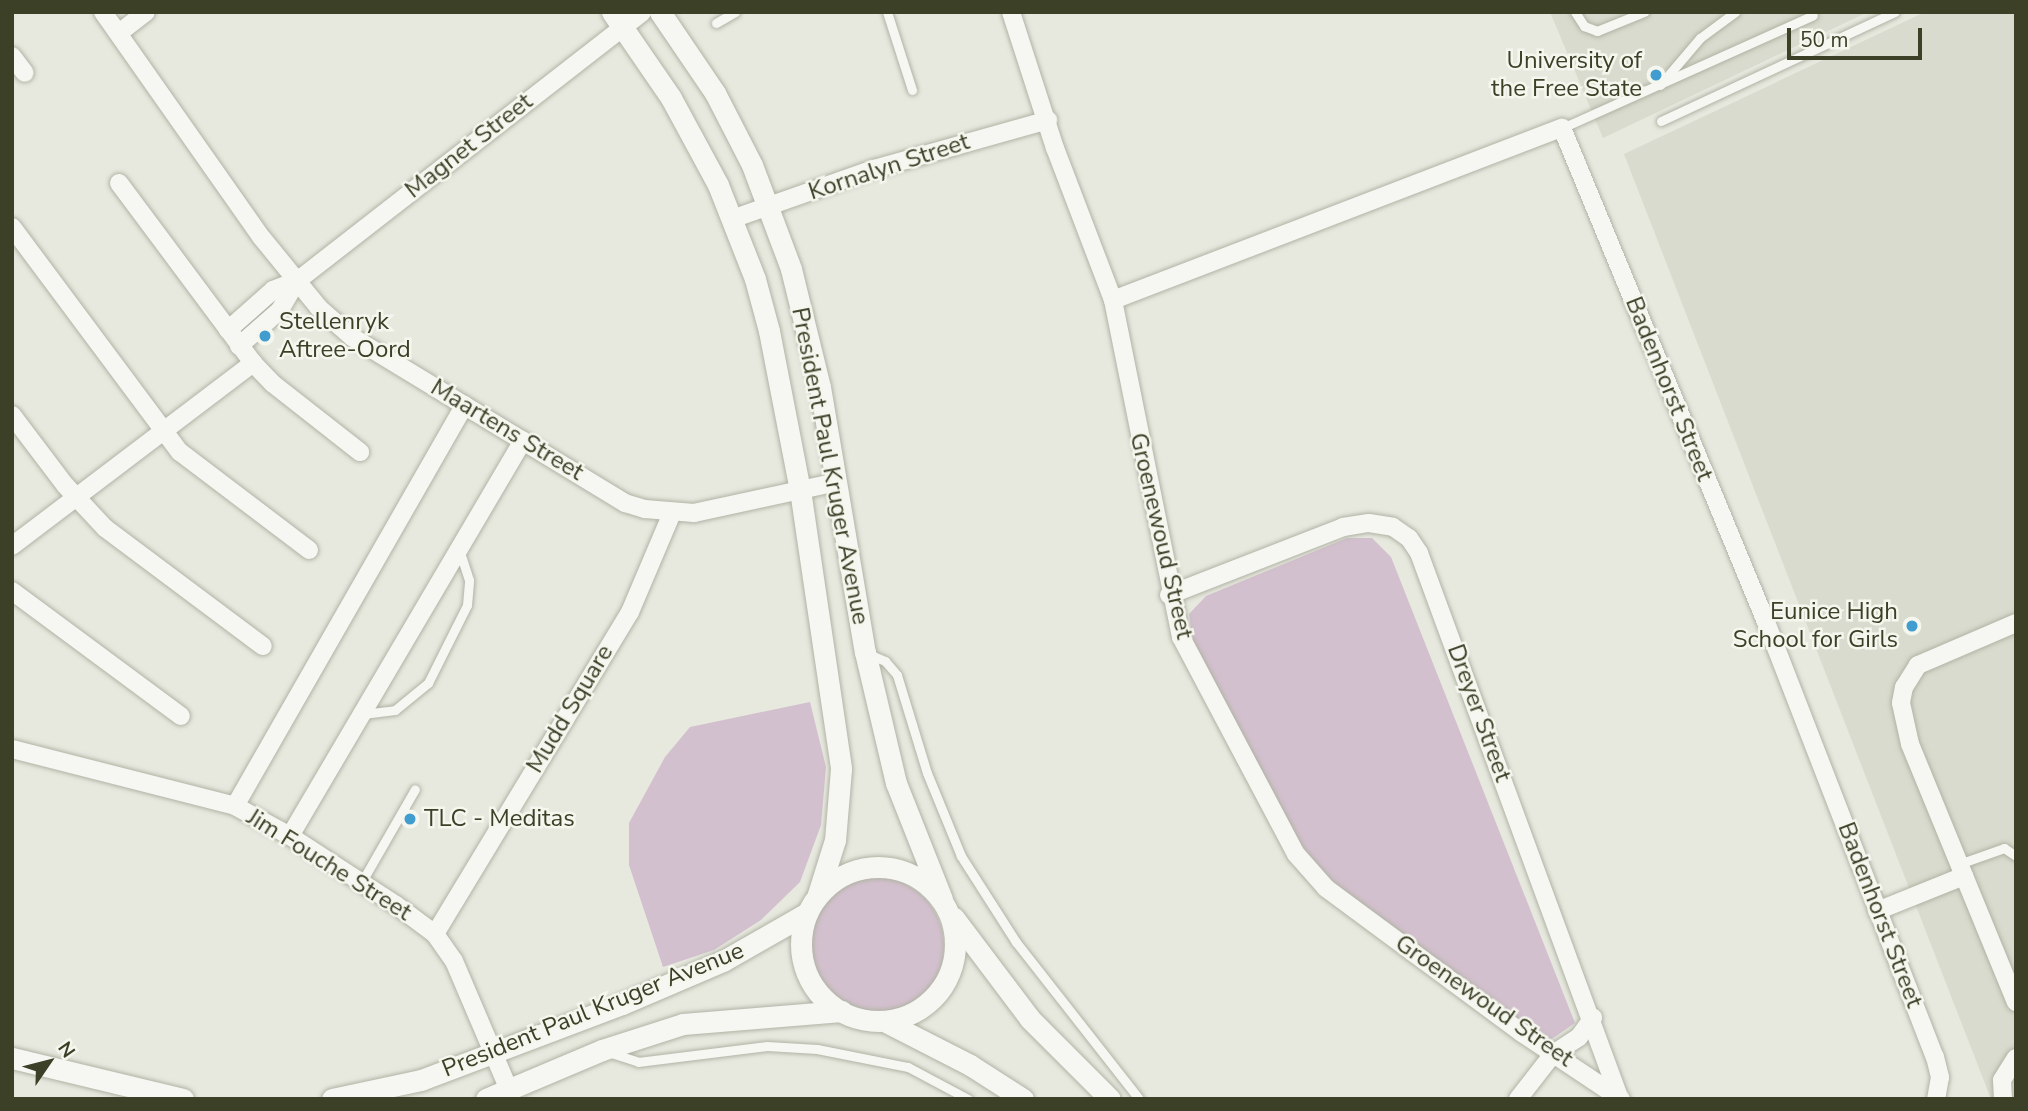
<!DOCTYPE html>
<html>
<head>
<meta charset="utf-8">
<style>
	body { margin:0 }
	#map { position:relative; width:2028px; height:1111px; overflow:hidden; background:#e7e9df; font-family:"Nunito Sans",sans-serif }
	div>[style] { position:absolute }
	[style*='--x'] { left:calc(var(--x)*1px); top:calc(var(--y)*1px); width:calc(var(--w)*1px); rotate:calc(var(--a)*1deg) }
	.built>* { inset:0; background:#d8dbcd }
	.green>* { inset:0; background:#d3c0ce }
	.round { border-radius:50% }
	.roads { filter:drop-shadow(0 0 2px #b0b3a4) drop-shadow(0 0 2px #b0b3a4) }
	.service>* { height:9px; margin:-4.5px; padding:0 4.5px; transform-origin:4.5px; border-radius:4.5px; background:#f6f7f2 }
	.minor>* { height:18px; margin:-9px; padding:0 9px; transform-origin:9px; border-radius:9px; background:#f6f7f2 }
	.tertiary>* { height:21px; margin:-10.5px; padding:0 10.5px; transform-origin:10.5px; border-radius:10.5px; background:#f6f7f2 }
	.tertiary>.ring { margin:-10.5px; padding:0; box-sizing:content-box; background:none; border:21px solid #f6f7f2; border-radius:50% }
	.dots>* { width:19px; height:19px; translate:-50% -50%; box-sizing:border-box; border:4px solid #f5f6ee; border-radius:50% }
	span { translate:-50% -50%; white-space:nowrap; text-align:center; line-height:1.15; -webkit-text-stroke:5px #f5f6ee; paint-order:stroke }
	.poi-label { font-size:24px; color:#3c4027 }
	.right { translate:-100% -50%; text-align:right }
	.left { translate:0 -50%; text-align:left }
	.street-label { font-size:24px; color:#3c4027 }
	.frame { position:absolute; inset:0; border:14px solid #3c4027; pointer-events:none }
	.north { position:absolute; left:14px; top:1027px; width:70px; height:70px; -webkit-text-stroke:5px #f5f6ee; paint-order:stroke; rotate:55deg; font-size:19px; font-weight:700; line-height:28px; text-align:center; color:#3c4027 }
	.north::after { content:''; display:block; margin:auto; width:24px; height:32px; background:#3c4027; clip-path:polygon(50% 0,100% 100%,50% 72%,0 100%) }
	.scale { position:absolute; left:1787px; top:28px; width:135px; height:32px; box-sizing:border-box; border:4px solid #3c4027; border-top:0; padding-left:9px; font-size:21px; line-height:24px; white-space:nowrap; color:#3c4027; -webkit-text-stroke:5px #f5f6ee; paint-order:stroke }
</style>
</head>
<body>
<div id="map">
	<div class="built">
		<i style="clip-path:polygon(1550px 12px,1868px 12px,1603px 138px)"></i>
		<i style="clip-path:polygon(1925px 12px,2016px 12px,2016px 1099px,1991px 1099px,1624px 154px)"></i>
	</div>
	<div class="green">
		<i style="clip-path:polygon(1347px 538px,1372px 538px,1391px 557px,1575px 1023px,1546px 1043px,1308px 863px,1193px 643px,1189px 614px,1206px 596px)"></i>
		<i style="clip-path:polygon(810px 702px,826px 767px,821px 825px,800px 882px,761px 920px,714px 950px,663px 967px,629px 865px,629px 823px,665px 757px,690px 727px)"></i>
		<i class="round" style="left:806px;top:877px;width:138px;height:138px"></i>
	</div>
	<div class="roads">
		<div class="service">
			<i style="--x:887;--y:12;--w:82;--a:72.2"></i>
			<i style="--x:1575;--y:12;--w:17;--a:57"></i>
			<i style="--x:1584;--y:26;--w:14;--a:21"></i>
			<i style="--x:1597;--y:31;--w:51;--a:-22"></i>
			<i style="--x:716;--y:23;--w:22;--a:-30"></i>
			<i style="--x:1660;--y:85;--w:62;--a:-49.6"></i>
			<i style="--x:1700;--y:38;--w:44;--a:-36.6"></i>
			<i style="--x:1661;--y:121;--w:258;--a:-25"></i>
			<i style="--x:1562;--y:128;--w:275;--a:-24.2"></i>
			<i style="--x:866;--y:653;--w:21;--a:23"></i>
			<i style="--x:885;--y:661;--w:18;--a:49"></i>
			<i style="--x:897;--y:675;--w:102;--a:73"></i>
			<i style="--x:927;--y:773;--w:90;--a:67.7"></i>
			<i style="--x:961;--y:856;--w:102;--a:57.4"></i>
			<i style="--x:1016;--y:942;--w:199;--a:51.9"></i>
			<i style="--x:363;--y:714;--w:32;--a:-7"></i>
			<i style="--x:395;--y:710;--w:43;--a:-39.3"></i>
			<i style="--x:428;--y:683;--w:87;--a:-63.4"></i>
			<i style="--x:467;--y:605;--w:25;--a:-85"></i>
			<i style="--x:469;--y:580;--w:33;--a:-108"></i>
			<i style="--x:1959;--y:864;--w:48;--a:-19.6"></i>
			<i style="--x:2004;--y:848;--w:14;--a:34"></i>
			<i style="--x:361;--y:883;--w:108;--a:-60.1"></i>
			<i style="--x:605;--y:1051;--w:35;--a:18"></i>
			<i style="--x:638;--y:1062;--w:130;--a:-7.1"></i>
			<i style="--x:767;--y:1046;--w:50;--a:3.4"></i>
			<i style="--x:817;--y:1049;--w:93;--a:11.2"></i>
			<i style="--x:908;--y:1067;--w:68;--a:28.1"></i>
		</div>
		<div class="minor">
			<i style="--x:103;--y:12;--w:276;--a:54.9"></i>
			<i style="--x:262;--y:238;--w:90;--a:50.8"></i>
			<i style="--x:319;--y:308;--w:44;--a:41.3"></i>
			<i style="--x:352;--y:337;--w:320;--a:31.3"></i>
			<i style="--x:625;--y:503;--w:21;--a:17"></i>
			<i style="--x:645;--y:509;--w:49;--a:4.7"></i>
			<i style="--x:694;--y:513;--w:146;--a:-12.2"></i>
			<i style="--x:1011;--y:12;--w:143;--a:72.1"></i>
			<i style="--x:1055;--y:148;--w:163;--a:69.1"></i>
			<i style="--x:1113;--y:300;--w:344;--a:78.6"></i>
			<i style="--x:1181;--y:637;--w:246;--a:62.1"></i>
			<i style="--x:1296;--y:854;--w:45;--a:48.6"></i>
			<i style="--x:1326;--y:888;--w:244;--a:36.5"></i>
			<i style="--x:1522;--y:1033;--w:119;--a:33.7"></i>
			<i style="--x:119;--y:33;--w:34;--a:-38"></i>
			<i style="--x:12;--y:56;--w:21;--a:53"></i>
			<i style="--x:119;--y:183;--w:224;--a:53.3"></i>
			<i style="--x:253;--y:363;--w:28;--a:46"></i>
			<i style="--x:272;--y:383;--w:112;--a:38.1"></i>
			<i style="--x:732;--y:219;--w:151;--a:-19.4"></i>
			<i style="--x:874;--y:169;--w:181;--a:-15.7"></i>
			<i style="--x:12;--y:227;--w:281;--a:53.3"></i>
			<i style="--x:180;--y:452;--w:162;--a:37.2"></i>
			<i style="--x:1113;--y:300;--w:481;--a:-21"></i>
			<i style="--x:1562;--y:128;--w:534;--a:67.56"></i>
			<i style="--x:1766;--y:622;--w:467;--a:68.8"></i>
			<i style="--x:1935;--y:1057;--w:21;--a:76"></i>
			<i style="--x:1940;--y:1077;--w:22;--a:100"></i>
			<i style="--x:228;--y:330;--w:60;--a:-41.6"></i>
			<i style="--x:273;--y:290;--w:26;--a:-21"></i>
			<i style="--x:297;--y:281;--w:437;--a:-37.9"></i>
			<i style="--x:239;--y:346;--w:55;--a:-41.3"></i>
			<i style="--x:280;--y:310;--w:34;--a:-60"></i>
			<i style="--x:12;--y:415;--w:88;--a:52.9"></i>
			<i style="--x:65;--y:485;--w:59;--a:47.1"></i>
			<i style="--x:105;--y:528;--w:197;--a:36.8"></i>
			<i style="--x:12;--y:546;--w:303;--a:-37.2"></i>
			<i style="--x:12;--y:591;--w:210;--a:36.5"></i>
			<i style="--x:1169;--y:595;--w:187;--a:-21.3"></i>
			<i style="--x:1343;--y:527;--w:26;--a:-9"></i>
			<i style="--x:1369;--y:523;--w:24;--a:9"></i>
			<i style="--x:1393;--y:527;--w:19;--a:35"></i>
			<i style="--x:1409;--y:538;--w:18;--a:56"></i>
			<i style="--x:1419;--y:553;--w:580;--a:69.81"></i>
			<i style="--x:2016;--y:623;--w:107;--a:156.8"></i>
			<i style="--x:1918;--y:665;--w:26;--a:122"></i>
			<i style="--x:1904;--y:687;--w:16;--a:101"></i>
			<i style="--x:1901;--y:703;--w:42;--a:77.6"></i>
			<i style="--x:1910;--y:744;--w:279;--a:67.7"></i>
			<i style="--x:12;--y:749;--w:230;--a:14.3"></i>
			<i style="--x:235;--y:806;--w:63;--a:28.6"></i>
			<i style="--x:290;--y:836;--w:126;--a:33.1"></i>
			<i style="--x:396;--y:905;--w:49;--a:36.6"></i>
			<i style="--x:435;--y:934;--w:33;--a:55"></i>
			<i style="--x:454;--y:961;--w:140;--a:66.9"></i>
			<i style="--x:235;--y:806;--w:462;--a:-60.2"></i>
			<i style="--x:290;--y:836;--w:459;--a:-59.5"></i>
			<i style="--x:1877;--y:911;--w:94;--a:-21.9"></i>
			<i style="--x:435;--y:934;--w:376;--a:-58.8"></i>
			<i style="--x:630;--y:612;--w:108;--a:-67"></i>
			<i style="--x:1518;--y:1099;--w:57;--a:-52.1"></i>
			<i style="--x:1553;--y:1054;--w:31;--a:-33"></i>
			<i style="--x:1579;--y:1037;--w:24;--a:-54"></i>
			<i style="--x:2003;--y:1099;--w:19;--a:-93"></i>
			<i style="--x:2002;--y:1080;--w:26;--a:-58"></i>
		</div>
		<div class="tertiary">
			<i style="--x:612;--y:12;--w:104;--a:55.5"></i>
			<i style="--x:671;--y:98;--w:99;--a:61.6"></i>
			<i style="--x:718;--y:185;--w:101;--a:68.5"></i>
			<i style="--x:755;--y:279;--w:54;--a:74.9"></i>
			<i style="--x:769;--y:331;--w:162;--a:79"></i>
			<i style="--x:800;--y:490;--w:282;--a:81.6"></i>
			<i style="--x:841;--y:769;--w:71;--a:94.8"></i>
			<i style="--x:835;--y:840;--w:57;--a:107.5"></i>
			<i style="--x:660;--y:12;--w:98;--a:55.8"></i>
			<i style="--x:715;--y:93;--w:81;--a:62.8"></i>
			<i style="--x:752;--y:165;--w:111;--a:69.4"></i>
			<i style="--x:791;--y:269;--w:122;--a:76.2"></i>
			<i style="--x:820;--y:387;--w:269;--a:80.4"></i>
			<i style="--x:865;--y:652;--w:135;--a:76.7"></i>
			<i style="--x:896;--y:783;--w:125;--a:68.4"></i>
			<i class="ring" style="left:801px;top:867px;width:133px;height:133px"></i>
			<i style="--x:954;--y:918;--w:126;--a:53"></i>
			<i style="--x:1030;--y:1019;--w:113;--a:45"></i>
			<i style="--x:884;--y:1021;--w:97;--a:27.1"></i>
			<i style="--x:970;--y:1065;--w:63;--a:32.7"></i>
			<i style="--x:12;--y:1058;--w:176;--a:13.5"></i>
			<i style="--x:332;--y:1099;--w:91;--a:-12.1"></i>
			<i style="--x:421;--y:1080;--w:215;--a:-20.7"></i>
			<i style="--x:622;--y:1004;--w:110;--a:-23.1"></i>
			<i style="--x:723;--y:961;--w:97;--a:-29.7"></i>
			<i style="--x:486;--y:1099;--w:126;--a:-22.9"></i>
			<i style="--x:602;--y:1050;--w:85;--a:-17.8"></i>
			<i style="--x:683;--y:1024;--w:159;--a:-4.7"></i>
		</div>
	</div>
	<div class="dots">
		<i style="left:1656px;top:75px;background:#419dd0"></i>
		<i style="left:265px;top:336px;background:#419dd0"></i>
		<i style="left:1912px;top:626px;background:#419dd0"></i>
		<i style="left:410px;top:819px;background:#419dd0"></i>
	</div>
	<div class="poi-label">
		<span class="right" style="left:1642px;top:75px">University of<br>the Free State</span>
		<span class="left" style="left:279px;top:336px">Stellenryk<br>Aftree-Oord</span>
		<span class="right" style="left:1898px;top:626px">Eunice High<br>School for Girls</span>
		<span class="left" style="left:424px;top:819px">TLC - Meditas</span>
	</div>
	<div class="street-label">
		<span style="left:469px;top:146px;rotate:-38deg">Magnet Street</span>
		<span style="left:889px;top:167px;rotate:-18deg">Kornalyn Street</span>
		<span style="left:1669px;top:389px;rotate:68deg">Badenhorst Street</span>
		<span style="left:507px;top:430px;rotate:31deg">Maartens Street</span>
		<span style="left:830px;top:466px;rotate:79deg">President Paul Kruger Avenue</span>
		<span style="left:1161px;top:536px;rotate:77deg">Groenewoud Street</span>
		<span style="left:570px;top:709px;rotate:-59deg">Mudd Square</span>
		<span style="left:1479px;top:713px;rotate:70deg">Dreyer Street</span>
		<span style="left:329px;top:865px;rotate:32deg">Jim Fouche Street</span>
		<span style="left:1880px;top:915px;rotate:69deg">Badenhorst Street</span>
		<span style="left:1484px;top:1001px;rotate:35deg">Groenewoud Street</span>
		<span style="left:593px;top:1010px;rotate:-22deg">President Paul Kruger Avenue</span>
	</div>
	<div class="frame"></div>
	<div class="north">N</div>
	<div class="scale">50 m</div>
</div>
</body>
</html>
